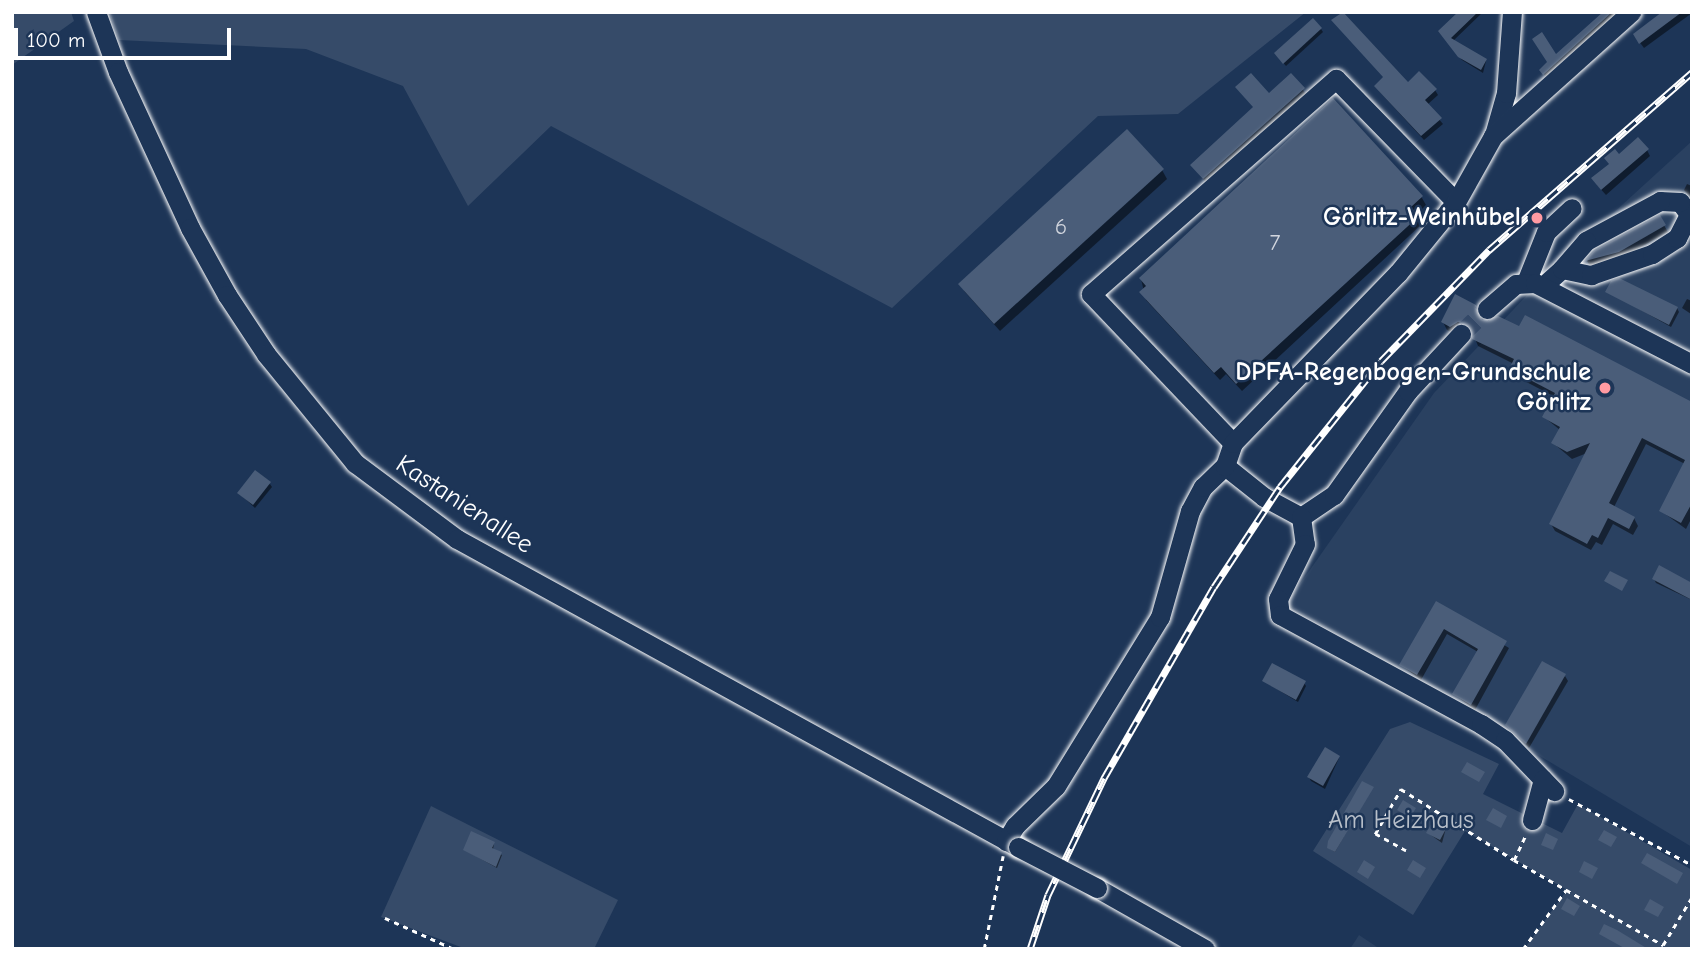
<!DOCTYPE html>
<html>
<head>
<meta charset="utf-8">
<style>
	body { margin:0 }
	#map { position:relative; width:1704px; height:961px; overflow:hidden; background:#1d3557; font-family:"Comic Neue",sans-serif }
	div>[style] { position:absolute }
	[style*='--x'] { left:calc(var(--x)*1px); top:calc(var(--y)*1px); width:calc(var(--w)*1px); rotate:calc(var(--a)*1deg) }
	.built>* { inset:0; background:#2a4161 }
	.green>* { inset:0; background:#364b69 }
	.shadow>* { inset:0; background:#0007 }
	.building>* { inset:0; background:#4a5d79 }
	.minor-tunnel>* { height:19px; margin-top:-9.5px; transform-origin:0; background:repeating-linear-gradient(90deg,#344968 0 19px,transparent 0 29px) }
	.path>* { height:2.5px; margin-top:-1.25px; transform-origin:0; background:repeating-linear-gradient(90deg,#fff 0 5px,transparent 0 10px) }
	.roads { filter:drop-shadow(0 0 2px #fff) drop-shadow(0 0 2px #fff) }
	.minor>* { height:19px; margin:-9.5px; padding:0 9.5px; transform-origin:9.5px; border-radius:9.5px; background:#1d3557 }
	.rail>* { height:7px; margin-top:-3.5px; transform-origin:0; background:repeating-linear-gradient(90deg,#1d3557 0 13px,#fff 0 26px); box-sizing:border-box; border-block:2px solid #fff }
	.bridges { filter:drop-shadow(0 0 2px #fff) drop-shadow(0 0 2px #fff) }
	.minor-bridge>* { height:19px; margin:-9.5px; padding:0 9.5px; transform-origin:9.5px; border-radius:9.5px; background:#1d3557 }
	.dots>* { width:19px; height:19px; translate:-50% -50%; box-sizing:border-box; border:4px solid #1d3557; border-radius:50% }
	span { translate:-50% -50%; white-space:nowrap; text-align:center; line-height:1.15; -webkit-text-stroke:5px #1d3557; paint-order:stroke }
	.number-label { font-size:23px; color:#d2d6de }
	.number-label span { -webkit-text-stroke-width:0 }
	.poi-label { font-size:26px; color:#fff; font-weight:700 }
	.right { translate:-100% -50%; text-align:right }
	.street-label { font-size:26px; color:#fff }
	.park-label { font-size:26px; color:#b9c0ca }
	.frame { position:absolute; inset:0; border:14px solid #fff; pointer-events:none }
	.scale { position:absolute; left:14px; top:28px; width:217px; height:32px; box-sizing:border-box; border:4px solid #fff; border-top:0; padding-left:9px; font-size:21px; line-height:24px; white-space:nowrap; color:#fff; -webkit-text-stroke:5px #1d3557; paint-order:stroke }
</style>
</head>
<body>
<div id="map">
	<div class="built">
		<i style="clip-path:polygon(1692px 141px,1692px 847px,1286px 604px,1434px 393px,1552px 269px)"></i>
		<i style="clip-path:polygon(1359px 935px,1380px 949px,1350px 949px)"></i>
	</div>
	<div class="green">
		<i style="clip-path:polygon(12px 12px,71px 12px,74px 21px,12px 65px)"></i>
		<i style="clip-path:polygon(109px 12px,1306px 12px,1178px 114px,1098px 116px,892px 308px,551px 126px,468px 206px,403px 86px,306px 49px,119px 40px)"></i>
		<i style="clip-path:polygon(1410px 722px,1499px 764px,1483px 794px,1562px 833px,1578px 804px,1692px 870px,1692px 949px,1524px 949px,1567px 890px,1465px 831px,1413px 915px,1313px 851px,1390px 729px)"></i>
		<i style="clip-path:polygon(431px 806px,618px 900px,594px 949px,466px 949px,381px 917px)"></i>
	</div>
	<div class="shadow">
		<i style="clip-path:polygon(1460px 12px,1483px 12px,1453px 41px,1486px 61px,1483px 73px,1462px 60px,1442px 34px)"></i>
		<i style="clip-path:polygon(1606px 12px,1618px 12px,1546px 77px,1541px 70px)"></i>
		<i style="clip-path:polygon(1665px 12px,1692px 13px,1644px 48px,1638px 40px)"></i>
		<i style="clip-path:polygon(1321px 29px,1323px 32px,1286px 66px,1278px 57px)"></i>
		<i style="clip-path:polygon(1291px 75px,1307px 95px,1207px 184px,1192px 165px)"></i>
		<i style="clip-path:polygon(1408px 84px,1435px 90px,1438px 95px,1427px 105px,1443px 124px,1424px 140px,1379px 91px)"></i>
		<i style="clip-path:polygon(1332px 101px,1422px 198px,1426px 205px,1416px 215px,1422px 224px,1242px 391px,1226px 374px,1220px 380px,1146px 300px,1141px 279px)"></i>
		<i style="clip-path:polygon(1647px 150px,1650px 156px,1606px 195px,1597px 185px,1610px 165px,1606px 159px)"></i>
		<i style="clip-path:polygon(1162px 170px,1167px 179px,1000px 331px,965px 292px,960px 284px)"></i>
		<i style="clip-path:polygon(1687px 184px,1692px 186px,1692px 199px,1684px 190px)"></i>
		<i style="clip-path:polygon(1659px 217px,1668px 232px,1632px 252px,1590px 266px,1587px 261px,1595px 252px)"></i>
		<i style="clip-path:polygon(1607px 291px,1677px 308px,1679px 312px,1671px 327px)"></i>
		<i style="clip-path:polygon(1456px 296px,1482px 322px,1692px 404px,1692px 517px,1686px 529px,1661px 511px,1685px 464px,1646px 444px,1614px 507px,1634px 518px,1638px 526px,1633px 535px,1613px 524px,1602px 545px,1596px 542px,1591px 550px,1555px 531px,1551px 524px,1587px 453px,1572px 459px,1553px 443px,1560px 430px,1544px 417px,1555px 397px,1515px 376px,1514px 364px,1478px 346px,1472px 331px,1463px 329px,1455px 334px,1447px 330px,1443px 322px)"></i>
		<i style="clip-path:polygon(1687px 299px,1692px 301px,1691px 314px,1682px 308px)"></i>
		<i style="clip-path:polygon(270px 484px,272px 487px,255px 508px,239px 493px)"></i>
		<i style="clip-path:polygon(1654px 579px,1692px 585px,1692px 600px,1656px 583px)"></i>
		<i style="clip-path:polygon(1436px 603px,1509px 648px,1475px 710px,1454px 694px,1478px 652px,1447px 634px,1421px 680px,1401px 665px)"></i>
		<i style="clip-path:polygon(1565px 676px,1568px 681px,1529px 748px,1507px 725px)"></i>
		<i style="clip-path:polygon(1264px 681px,1304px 683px,1306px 686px,1298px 702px)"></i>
		<i style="clip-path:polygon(1339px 758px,1325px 789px,1311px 781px,1309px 777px)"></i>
		<i style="clip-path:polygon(1372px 788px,1335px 852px,1330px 849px)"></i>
		<i style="clip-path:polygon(1446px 828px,1442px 843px,1428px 833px)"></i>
		<i style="clip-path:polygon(494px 843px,493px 850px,502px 855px,497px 868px,465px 850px)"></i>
	</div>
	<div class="building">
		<i style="clip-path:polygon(1343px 12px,1408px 82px,1419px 71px,1437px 89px,1425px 100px,1442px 118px,1421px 136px,1374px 86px,1383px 77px,1331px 20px)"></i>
		<i style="clip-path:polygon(1458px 12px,1478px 12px,1451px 38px,1487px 59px,1481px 70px,1458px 57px,1438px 31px)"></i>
		<i style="clip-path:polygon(1603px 12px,1612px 12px,1543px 75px,1539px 70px,1547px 62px,1532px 39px,1542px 32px,1556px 54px)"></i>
		<i style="clip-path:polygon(1662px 12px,1682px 12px,1639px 44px,1633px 34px)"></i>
		<i style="clip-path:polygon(1313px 18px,1322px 28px,1283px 64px,1274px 53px)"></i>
		<i style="clip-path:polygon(1251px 73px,1269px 93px,1291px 73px,1305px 88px,1203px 179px,1190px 165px,1253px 107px,1235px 87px)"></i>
		<i style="clip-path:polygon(1333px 98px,1423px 196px,1411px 207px,1419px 216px,1236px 384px,1221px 367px,1214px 373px,1139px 292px,1146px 286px,1139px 278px)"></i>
		<i style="clip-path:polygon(1127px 129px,1164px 169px,994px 324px,958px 284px)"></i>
		<i style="clip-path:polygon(1638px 137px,1649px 149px,1601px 190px,1591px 178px,1609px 164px,1604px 158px,1615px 149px,1619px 154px)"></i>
		<i style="clip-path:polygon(1660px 215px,1666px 225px,1619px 252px,1585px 261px,1594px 251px)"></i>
		<i style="clip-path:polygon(1619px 278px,1678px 307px,1669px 325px,1605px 292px,1611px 281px)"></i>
		<i style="clip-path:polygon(1455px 294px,1476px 305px,1482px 320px,1498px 316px,1519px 326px,1525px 315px,1692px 402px,1692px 503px,1681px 523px,1659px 511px,1685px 460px,1642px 438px,1609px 503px,1635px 517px,1629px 529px,1608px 518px,1598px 538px,1592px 535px,1587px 544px,1549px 524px,1590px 443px,1567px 452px,1551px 443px,1560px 427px,1542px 417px,1555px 393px,1509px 369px,1514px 359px,1472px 339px,1469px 325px,1458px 322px,1450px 327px,1441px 322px)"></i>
		<i style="clip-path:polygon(255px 470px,271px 482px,253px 505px,237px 493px)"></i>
		<i style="clip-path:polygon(1659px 565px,1692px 583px,1692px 600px,1652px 579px)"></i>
		<i style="clip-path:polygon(1610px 571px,1628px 580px,1622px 591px,1604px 581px)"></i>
		<i style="clip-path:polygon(1436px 601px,1507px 641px,1471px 705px,1452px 694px,1478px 649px,1444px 629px,1417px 675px,1399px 665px)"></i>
		<i style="clip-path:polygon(1542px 661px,1566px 674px,1526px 744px,1505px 725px)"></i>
		<i style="clip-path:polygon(1272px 663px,1306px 681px,1296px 700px,1262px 681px)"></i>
		<i style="clip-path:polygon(1325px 747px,1340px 756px,1323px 786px,1307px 777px)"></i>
		<i style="clip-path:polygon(1467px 762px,1485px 772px,1479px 782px,1461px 772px)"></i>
		<i style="clip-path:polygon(1362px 781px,1374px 787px,1335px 852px,1327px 848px,1328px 841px)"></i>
		<i style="clip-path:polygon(1403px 800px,1416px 808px,1410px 818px,1397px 810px)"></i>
		<i style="clip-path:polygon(1493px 808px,1507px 816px,1501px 828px,1486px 820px)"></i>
		<i style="clip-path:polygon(1434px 819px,1447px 827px,1440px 840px,1426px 833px)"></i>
		<i style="clip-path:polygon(1604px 830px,1617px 837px,1611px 847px,1598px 840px)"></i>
		<i style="clip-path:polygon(471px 831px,495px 842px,492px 848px,502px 852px,496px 867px,463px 850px)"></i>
		<i style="clip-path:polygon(1546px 833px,1558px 839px,1553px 850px,1541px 845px)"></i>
		<i style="clip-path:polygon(1647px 853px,1683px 873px,1677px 884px,1641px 863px)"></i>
		<i style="clip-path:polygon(1364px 860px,1375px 867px,1368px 879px,1357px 872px)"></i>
		<i style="clip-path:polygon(1413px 860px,1426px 868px,1420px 878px,1407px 870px)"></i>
		<i style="clip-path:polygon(1584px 861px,1598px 868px,1592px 879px,1579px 872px)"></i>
		<i style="clip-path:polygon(1567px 898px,1580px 906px,1574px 916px,1561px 909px)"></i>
		<i style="clip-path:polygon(1650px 899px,1664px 907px,1658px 917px,1644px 910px)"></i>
		<i style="clip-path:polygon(1604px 924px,1617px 930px,1648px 949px,1626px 949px,1599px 934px)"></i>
	</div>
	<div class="minor-tunnel">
		<i style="--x:1461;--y:334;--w:36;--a:-44"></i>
	</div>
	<div class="path">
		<i style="--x:1569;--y:799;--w:140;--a:28.2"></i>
		<i style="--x:1406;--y:851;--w:35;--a:-151"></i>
		<i style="--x:1375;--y:834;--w:52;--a:-60"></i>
		<i style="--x:1401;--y:789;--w:133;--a:32.1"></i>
		<i style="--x:1514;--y:860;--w:26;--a:-65"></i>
		<i style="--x:1514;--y:860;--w:172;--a:29.7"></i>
		<i style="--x:1663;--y:945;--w:56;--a:-58.9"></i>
		<i style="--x:385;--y:918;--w:76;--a:24.2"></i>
		<i style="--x:984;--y:949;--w:95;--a:-78.5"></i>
		<i style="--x:1523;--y:949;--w:73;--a:-53.9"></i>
	</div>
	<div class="roads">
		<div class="minor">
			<i style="--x:96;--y:12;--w:64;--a:69.9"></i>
			<i style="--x:118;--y:72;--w:172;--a:65.2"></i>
			<i style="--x:190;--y:228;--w:77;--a:61.1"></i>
			<i style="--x:227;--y:295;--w:71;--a:56.5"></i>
			<i style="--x:266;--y:354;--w:141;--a:50.8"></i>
			<i style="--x:355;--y:463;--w:127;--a:36.7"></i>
			<i style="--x:457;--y:539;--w:640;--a:28.77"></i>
			<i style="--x:1494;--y:135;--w:44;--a:-74.1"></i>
			<i style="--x:1506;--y:93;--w:81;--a:-85.8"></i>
			<i style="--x:1526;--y:282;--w:54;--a:-68.2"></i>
			<i style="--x:1546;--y:232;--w:35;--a:-43"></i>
			<i style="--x:1543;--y:286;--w:25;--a:-42"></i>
			<i style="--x:1562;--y:269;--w:30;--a:12"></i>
			<i style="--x:1591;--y:275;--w:65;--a:-19"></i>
			<i style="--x:1652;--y:254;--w:30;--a:-33"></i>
			<i style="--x:1677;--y:238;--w:27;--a:-63"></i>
			<i style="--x:1689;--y:214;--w:15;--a:-127"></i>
			<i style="--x:1680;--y:202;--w:20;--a:-177"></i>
			<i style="--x:1660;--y:201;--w:84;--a:151.6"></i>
			<i style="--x:1586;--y:241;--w:37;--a:131"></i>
			<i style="--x:1487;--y:309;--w:38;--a:-41"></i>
			<i style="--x:1516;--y:284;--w:19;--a:-3"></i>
			<i style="--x:1535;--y:283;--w:177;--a:27.3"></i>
			<i style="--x:1233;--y:443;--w:206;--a:-133.6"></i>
			<i style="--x:1091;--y:294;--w:326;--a:-41.3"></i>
			<i style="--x:1336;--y:79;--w:172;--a:45.7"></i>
			<i style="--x:1225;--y:466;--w:50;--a:38.5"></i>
			<i style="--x:1264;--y:497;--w:42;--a:28.4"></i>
			<i style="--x:1301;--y:517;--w:40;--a:-34"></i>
			<i style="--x:1334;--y:495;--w:128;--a:-54.6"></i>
			<i style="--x:1408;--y:391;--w:78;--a:-47.1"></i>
			<i style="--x:1301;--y:517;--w:27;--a:82"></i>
			<i style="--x:1305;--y:544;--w:61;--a:116.1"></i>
			<i style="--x:1278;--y:599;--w:16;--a:83"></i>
			<i style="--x:1280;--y:615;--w:229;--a:28.5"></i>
			<i style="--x:1481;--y:724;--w:29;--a:34"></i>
			<i style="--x:1505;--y:740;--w:71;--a:46.1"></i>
			<i style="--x:1532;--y:820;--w:42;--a:-75"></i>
			<i style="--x:1006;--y:841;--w:17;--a:-59"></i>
			<i style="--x:1015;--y:826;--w:57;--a:-44.3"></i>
			<i style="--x:1056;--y:786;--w:198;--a:-58.4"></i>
			<i style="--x:1160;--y:617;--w:110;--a:-74.2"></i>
			<i style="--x:1190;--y:511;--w:27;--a:-62"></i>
			<i style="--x:1203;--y:487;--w:30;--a:-44"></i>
			<i style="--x:1225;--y:466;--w:24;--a:-71"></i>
			<i style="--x:1233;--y:443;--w:237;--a:-45.9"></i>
			<i style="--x:1398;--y:273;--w:92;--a:-50.8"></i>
			<i style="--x:1456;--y:202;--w:76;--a:-60.7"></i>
			<i style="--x:1493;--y:136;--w:186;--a:-41.9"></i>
			<i style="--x:1097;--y:888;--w:124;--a:29.5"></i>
		</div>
	</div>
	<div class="rail">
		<i style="--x:1030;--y:949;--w:57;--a:-71.6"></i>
		<i style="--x:1048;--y:895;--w:130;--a:-64.4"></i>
		<i style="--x:1104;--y:778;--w:220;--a:-60.1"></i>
		<i style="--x:1214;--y:587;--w:120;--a:-56.6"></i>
		<i style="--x:1280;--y:487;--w:161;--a:-51.3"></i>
		<i style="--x:1381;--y:361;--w:155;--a:-45.8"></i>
		<i style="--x:1489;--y:250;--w:270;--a:-41.2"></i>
	</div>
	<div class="bridges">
		<div class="minor-bridge">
			<i style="--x:1018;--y:847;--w:89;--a:27.4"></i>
		</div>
	</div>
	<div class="dots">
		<i style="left:1537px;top:218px;background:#ff9aa2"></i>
		<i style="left:1605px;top:388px;background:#ff9aa2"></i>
	</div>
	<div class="number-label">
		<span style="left:1061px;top:227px">6</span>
		<span style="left:1275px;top:243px">7</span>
	</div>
	<div class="poi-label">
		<span class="right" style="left:1521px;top:218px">Görlitz-Weinhübel</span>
		<span class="right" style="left:1591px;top:388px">DPFA-Regenbogen-Grundschule<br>Görlitz</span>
	</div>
	<div class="street-label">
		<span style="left:464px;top:505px;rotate:33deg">Kastanienallee</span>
	</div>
	<div class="park-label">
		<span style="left:1401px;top:821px">Am Heizhaus</span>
	</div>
	<div class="frame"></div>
	<div class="scale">100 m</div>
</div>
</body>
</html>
